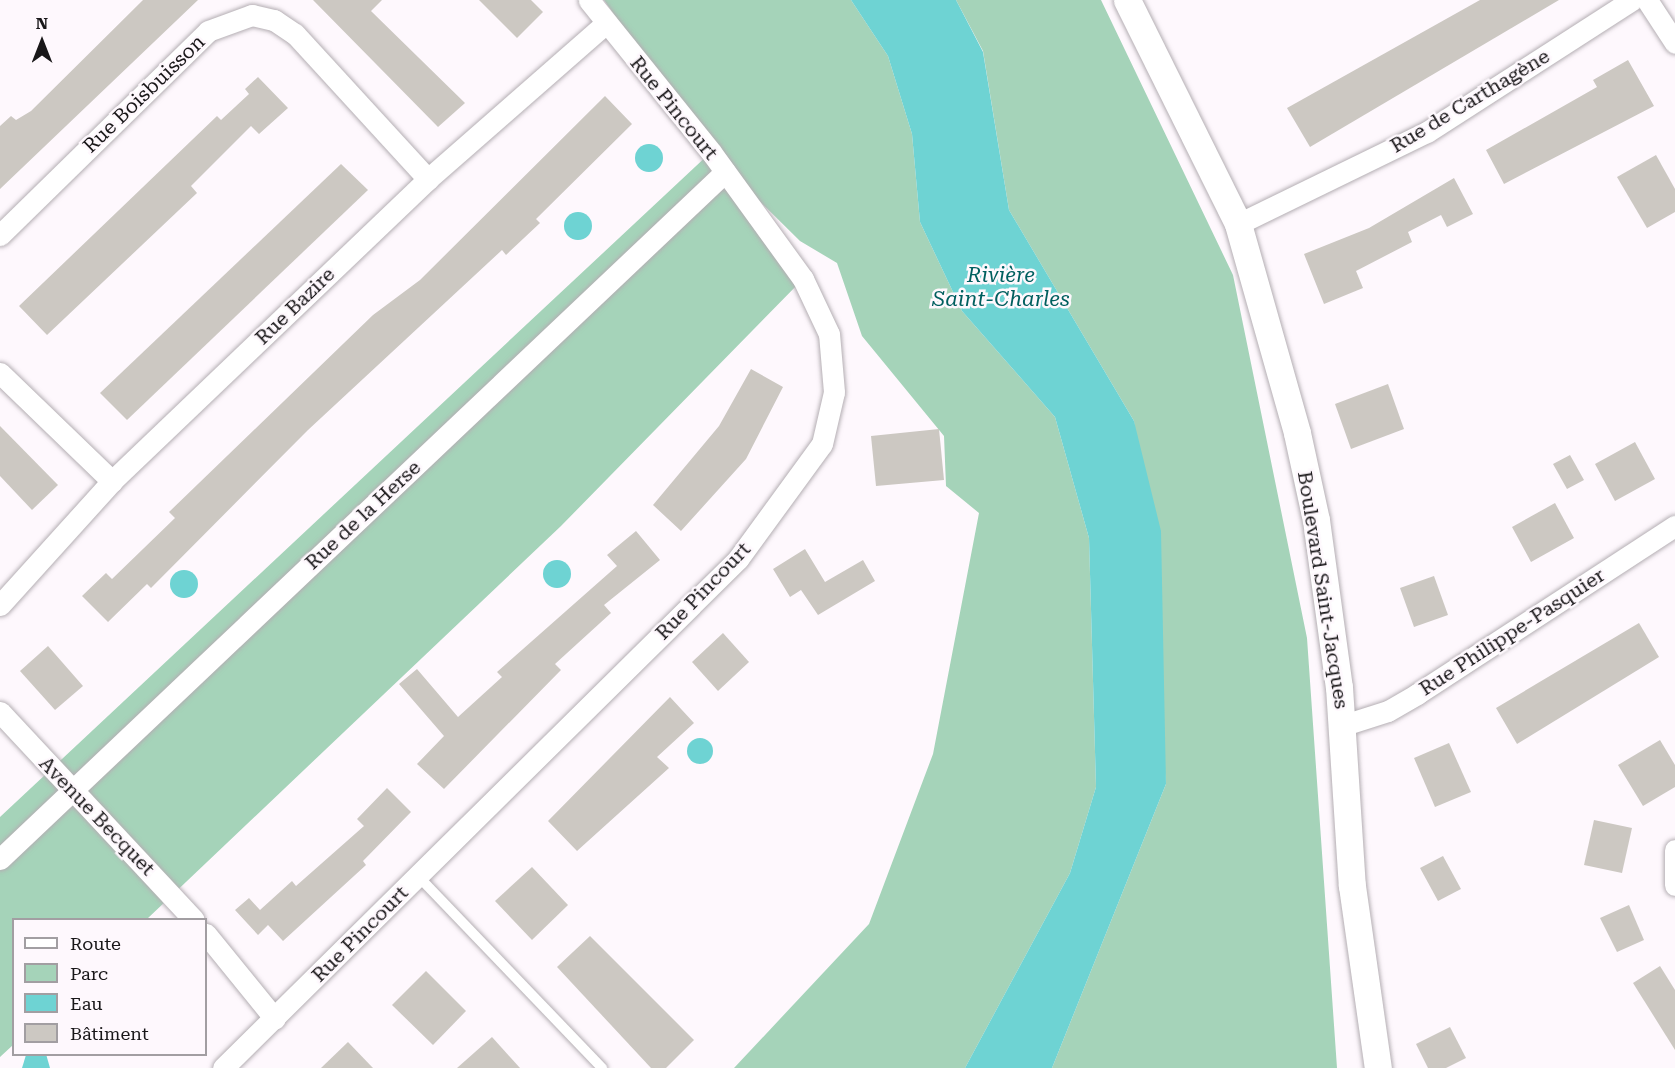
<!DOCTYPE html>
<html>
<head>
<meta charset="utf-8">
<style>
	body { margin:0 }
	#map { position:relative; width:1675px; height:1068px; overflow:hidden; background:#fef8fd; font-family:"Roboto Serif",serif }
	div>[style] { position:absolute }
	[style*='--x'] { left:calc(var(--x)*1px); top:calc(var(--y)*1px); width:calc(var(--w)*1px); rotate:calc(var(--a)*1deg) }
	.green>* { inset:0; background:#a5d3b9 }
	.water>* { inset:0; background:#6ed3d3 }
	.round { border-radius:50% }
	.building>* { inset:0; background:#ccc8c2 }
	.roads { filter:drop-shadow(0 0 2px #b4aeb3) drop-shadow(0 0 2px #b4aeb3) }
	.service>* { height:10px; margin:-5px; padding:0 5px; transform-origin:5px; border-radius:5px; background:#fff }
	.minor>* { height:21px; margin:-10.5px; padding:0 10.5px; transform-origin:10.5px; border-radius:10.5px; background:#fff }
	.tertiary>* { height:27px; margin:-13.5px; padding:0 13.5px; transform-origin:13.5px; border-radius:13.5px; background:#fff }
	span { translate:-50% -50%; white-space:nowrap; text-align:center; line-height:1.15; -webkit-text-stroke:5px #fef8fd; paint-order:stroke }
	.street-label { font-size:20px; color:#191719 }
	.water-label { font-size:21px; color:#005f5f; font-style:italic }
	.legend { position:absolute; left:12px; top:918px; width:195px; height:138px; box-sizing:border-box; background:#fef8fd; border:2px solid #a29ea2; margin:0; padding:8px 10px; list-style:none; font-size:18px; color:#191719 }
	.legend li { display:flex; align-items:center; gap:12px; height:30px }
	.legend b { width:30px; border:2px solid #a29ea2 }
	.north { position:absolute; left:12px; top:12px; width:60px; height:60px; -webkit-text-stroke:4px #fef8fd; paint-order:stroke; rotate:0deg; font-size:16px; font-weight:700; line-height:24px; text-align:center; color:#191719 }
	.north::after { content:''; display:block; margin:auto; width:21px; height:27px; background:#191719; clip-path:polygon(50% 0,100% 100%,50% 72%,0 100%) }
</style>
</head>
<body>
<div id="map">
	<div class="green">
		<i style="clip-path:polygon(604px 0,851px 0,888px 56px,912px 134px,920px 222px,962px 311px,1055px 417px,1089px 538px,1096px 787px,1070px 873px,965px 1068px,734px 1068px,869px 924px,933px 754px,979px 513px,946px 486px,944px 436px,862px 336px,837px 263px,800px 241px,714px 156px,803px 279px,561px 526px,147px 919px,14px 920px,13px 1045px,0 1057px,0 817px,711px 152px)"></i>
		<i style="clip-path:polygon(956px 0,1101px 0,1233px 275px,1307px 638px,1337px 1068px,1052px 1068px,1166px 784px,1134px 421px,1009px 210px,983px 51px)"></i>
	</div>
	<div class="water">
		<i style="clip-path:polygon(851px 0,956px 0,983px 52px,1009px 210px,1134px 421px,1161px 531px,1166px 784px,1052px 1068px,965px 1068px,1070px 873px,1096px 787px,1089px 538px,1055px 417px,962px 311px,920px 222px,912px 134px,888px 56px)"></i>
		<i class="round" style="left:635px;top:144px;width:28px;height:28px"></i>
		<i class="round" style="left:564px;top:212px;width:28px;height:28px"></i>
		<i class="round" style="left:543px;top:560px;width:28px;height:28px"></i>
		<i class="round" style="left:170px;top:570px;width:28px;height:28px"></i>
		<i class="round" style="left:687px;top:738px;width:26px;height:26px"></i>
		<i style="clip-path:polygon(46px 1054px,50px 1068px,22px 1068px,26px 1055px)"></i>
	</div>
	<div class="building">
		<i style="clip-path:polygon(143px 0,198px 0,0 189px,0 126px,11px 116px,16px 120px,31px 111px)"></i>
		<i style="clip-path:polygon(313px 0,382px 0,371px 11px,465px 103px,438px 127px)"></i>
		<i style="clip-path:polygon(479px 0,531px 0,543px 12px,517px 38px)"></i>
		<i style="clip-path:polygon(1480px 0,1559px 0,1310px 147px,1287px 108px)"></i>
		<i style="clip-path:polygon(1628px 60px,1654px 106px,1504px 184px,1486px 150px,1597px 87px,1593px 80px)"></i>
		<i style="clip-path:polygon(258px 77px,288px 108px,259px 134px,251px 126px,191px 186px,197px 193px,47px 335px,19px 306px,217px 116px,221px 120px,249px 94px,245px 89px)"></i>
		<i style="clip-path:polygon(605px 96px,632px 124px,536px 219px,540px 223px,506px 255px,502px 250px,308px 430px,151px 588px,147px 584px,108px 622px,82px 596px,106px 573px,112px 579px,175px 518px,169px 512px,373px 315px,420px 280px)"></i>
		<i style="clip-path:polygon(1656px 155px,1675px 189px,1675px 212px,1647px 228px,1617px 177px)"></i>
		<i style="clip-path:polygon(341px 164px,368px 190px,127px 420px,100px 393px)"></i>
		<i style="clip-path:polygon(1454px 178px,1473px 214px,1447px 227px,1441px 215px,1408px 232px,1412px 242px,1356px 271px,1363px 288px,1324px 304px,1304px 254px,1369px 228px)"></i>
		<i style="clip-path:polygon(751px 369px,783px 387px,746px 459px,681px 531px,653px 505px,719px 426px)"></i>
		<i style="clip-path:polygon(1388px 384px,1404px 429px,1351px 449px,1335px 404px)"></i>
		<i style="clip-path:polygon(0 426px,58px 485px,32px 510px,0 476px)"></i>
		<i style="clip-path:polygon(939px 429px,944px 480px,876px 486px,871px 436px)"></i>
		<i style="clip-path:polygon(1635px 442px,1655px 479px,1615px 501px,1595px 464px)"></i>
		<i style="clip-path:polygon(1570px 455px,1584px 480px,1567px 489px,1553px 464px)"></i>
		<i style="clip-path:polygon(1555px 503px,1574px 538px,1531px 562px,1512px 527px)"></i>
		<i style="clip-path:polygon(636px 531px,660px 560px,604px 605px,611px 613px,555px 664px,561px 670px,444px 789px,417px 764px,444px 736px,399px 684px,417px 669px,458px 717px,502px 677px,497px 672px,617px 566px,607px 555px)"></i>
		<i style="clip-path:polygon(805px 549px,825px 582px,863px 560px,875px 581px,818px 615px,801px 590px,790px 597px,773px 569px)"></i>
		<i style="clip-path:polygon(1434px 576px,1448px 615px,1414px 627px,1400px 588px)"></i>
		<i style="clip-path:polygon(1639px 623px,1659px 657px,1517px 744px,1496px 708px)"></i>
		<i style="clip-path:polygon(723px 633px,749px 662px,718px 691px,692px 662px)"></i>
		<i style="clip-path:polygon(48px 646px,83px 686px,55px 710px,20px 671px)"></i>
		<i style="clip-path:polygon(670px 697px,694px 723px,657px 757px,669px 768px,577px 851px,548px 821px)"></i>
		<i style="clip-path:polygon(1660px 740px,1675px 765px,1675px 787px,1643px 806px,1618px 765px)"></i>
		<i style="clip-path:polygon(1449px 743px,1471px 792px,1435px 807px,1414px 758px)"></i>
		<i style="clip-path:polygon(387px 788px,411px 812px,363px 861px,366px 865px,283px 941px,268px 925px,258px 935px,235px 910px,249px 898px,260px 910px,292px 881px,296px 886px,364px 826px,357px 819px)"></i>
		<i style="clip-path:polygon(1594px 820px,1632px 828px,1622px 873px,1584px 865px)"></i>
		<i style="clip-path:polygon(1443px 856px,1461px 889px,1438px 901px,1420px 868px)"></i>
		<i style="clip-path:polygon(532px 867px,568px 905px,532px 940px,495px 901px)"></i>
		<i style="clip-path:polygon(1629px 905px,1644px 940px,1617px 952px,1600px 918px)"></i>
		<i style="clip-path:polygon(590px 936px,694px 1040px,666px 1068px,651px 1068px,557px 967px)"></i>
		<i style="clip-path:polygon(1660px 966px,1675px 990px,1675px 1050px,1633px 983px)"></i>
		<i style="clip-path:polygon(426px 971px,466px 1011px,433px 1045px,392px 1005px)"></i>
		<i style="clip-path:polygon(1450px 1027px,1466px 1058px,1446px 1068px,1428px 1068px,1416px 1044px)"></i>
		<i style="clip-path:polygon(492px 1037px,520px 1068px,457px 1068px)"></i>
		<i style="clip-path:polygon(348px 1042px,373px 1068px,321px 1068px)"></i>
	</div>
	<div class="roads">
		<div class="service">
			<i style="--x:418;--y:876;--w:266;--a:46.2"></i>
		</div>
		<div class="minor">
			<i style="--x:1647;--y:0;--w:51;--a:56.9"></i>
			<i style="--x:1238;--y:224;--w:210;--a:-26"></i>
			<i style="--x:1427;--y:132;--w:244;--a:-32.8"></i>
			<i style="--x:0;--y:235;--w:291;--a:-44.4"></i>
			<i style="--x:208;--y:31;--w:47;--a:-20"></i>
			<i style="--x:252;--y:15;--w:23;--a:13"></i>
			<i style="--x:274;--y:20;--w:25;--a:34"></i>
			<i style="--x:295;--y:34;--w:197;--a:47.5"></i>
			<i style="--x:0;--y:373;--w:156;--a:44"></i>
			<i style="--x:0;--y:605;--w:167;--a:-47.9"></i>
			<i style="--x:112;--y:481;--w:437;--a:-43.7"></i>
			<i style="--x:428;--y:179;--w:237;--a:-41.2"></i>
			<i style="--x:0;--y:712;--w:284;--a:47"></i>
			<i style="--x:1344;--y:725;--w:46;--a:-17.7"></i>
			<i style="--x:1388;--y:711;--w:34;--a:-30"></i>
			<i style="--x:1417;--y:694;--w:308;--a:-33.1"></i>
			<i style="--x:1675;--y:850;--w:35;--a:90"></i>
			<i style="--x:0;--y:859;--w:999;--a:-43.46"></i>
			<i style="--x:206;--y:934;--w:109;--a:50.9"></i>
			<i style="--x:223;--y:1068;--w:724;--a:-44.66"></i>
			<i style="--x:738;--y:559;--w:142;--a:-53.9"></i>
			<i style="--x:822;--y:444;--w:53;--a:-77"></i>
			<i style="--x:834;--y:392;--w:58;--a:-94.9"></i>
			<i style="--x:829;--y:334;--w:61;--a:-115.3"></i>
			<i style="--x:803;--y:279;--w:157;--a:-125.9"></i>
			<i style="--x:711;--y:152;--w:195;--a:-128.8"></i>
		</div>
		<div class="tertiary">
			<i style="--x:1127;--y:0;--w:250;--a:63.6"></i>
			<i style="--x:1238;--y:224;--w:217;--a:74.2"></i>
			<i style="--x:1297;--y:433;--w:89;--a:77.7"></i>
			<i style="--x:1316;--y:520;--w:169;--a:82.2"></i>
			<i style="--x:1339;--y:687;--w:199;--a:86.3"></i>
			<i style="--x:1352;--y:886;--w:184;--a:81.9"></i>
		</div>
	</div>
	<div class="street-label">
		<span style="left:144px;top:94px;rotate:-44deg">Rue Boisbuisson</span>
		<span style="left:1470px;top:101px;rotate:-31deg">Rue de Carthagène</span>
		<span style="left:674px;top:108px;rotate:51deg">Rue Pincourt</span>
		<span style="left:295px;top:306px;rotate:-44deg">Rue Bazire</span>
		<span style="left:363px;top:515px;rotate:-43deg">Rue de la Herse</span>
		<span style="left:1323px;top:590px;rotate:81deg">Boulevard Saint-Jacques</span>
		<span style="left:703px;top:591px;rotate:-46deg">Rue Pincourt</span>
		<span style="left:1512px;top:632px;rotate:-33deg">Rue Philippe-Pasquier</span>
		<span style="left:97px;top:816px;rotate:46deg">Avenue Becquet</span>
		<span style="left:360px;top:934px;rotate:-45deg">Rue Pincourt</span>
	</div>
	<div class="water-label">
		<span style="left:1001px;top:287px">Rivière<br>Saint-Charles</span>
	</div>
	<ul class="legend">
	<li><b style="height:8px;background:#fff"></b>Route</li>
	<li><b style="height:16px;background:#a5d3b9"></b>Parc</li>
	<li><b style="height:16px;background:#6ed3d3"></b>Eau</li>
	<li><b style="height:16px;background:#ccc8c2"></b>Bâtiment</li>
	</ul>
	<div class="north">N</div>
</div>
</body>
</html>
